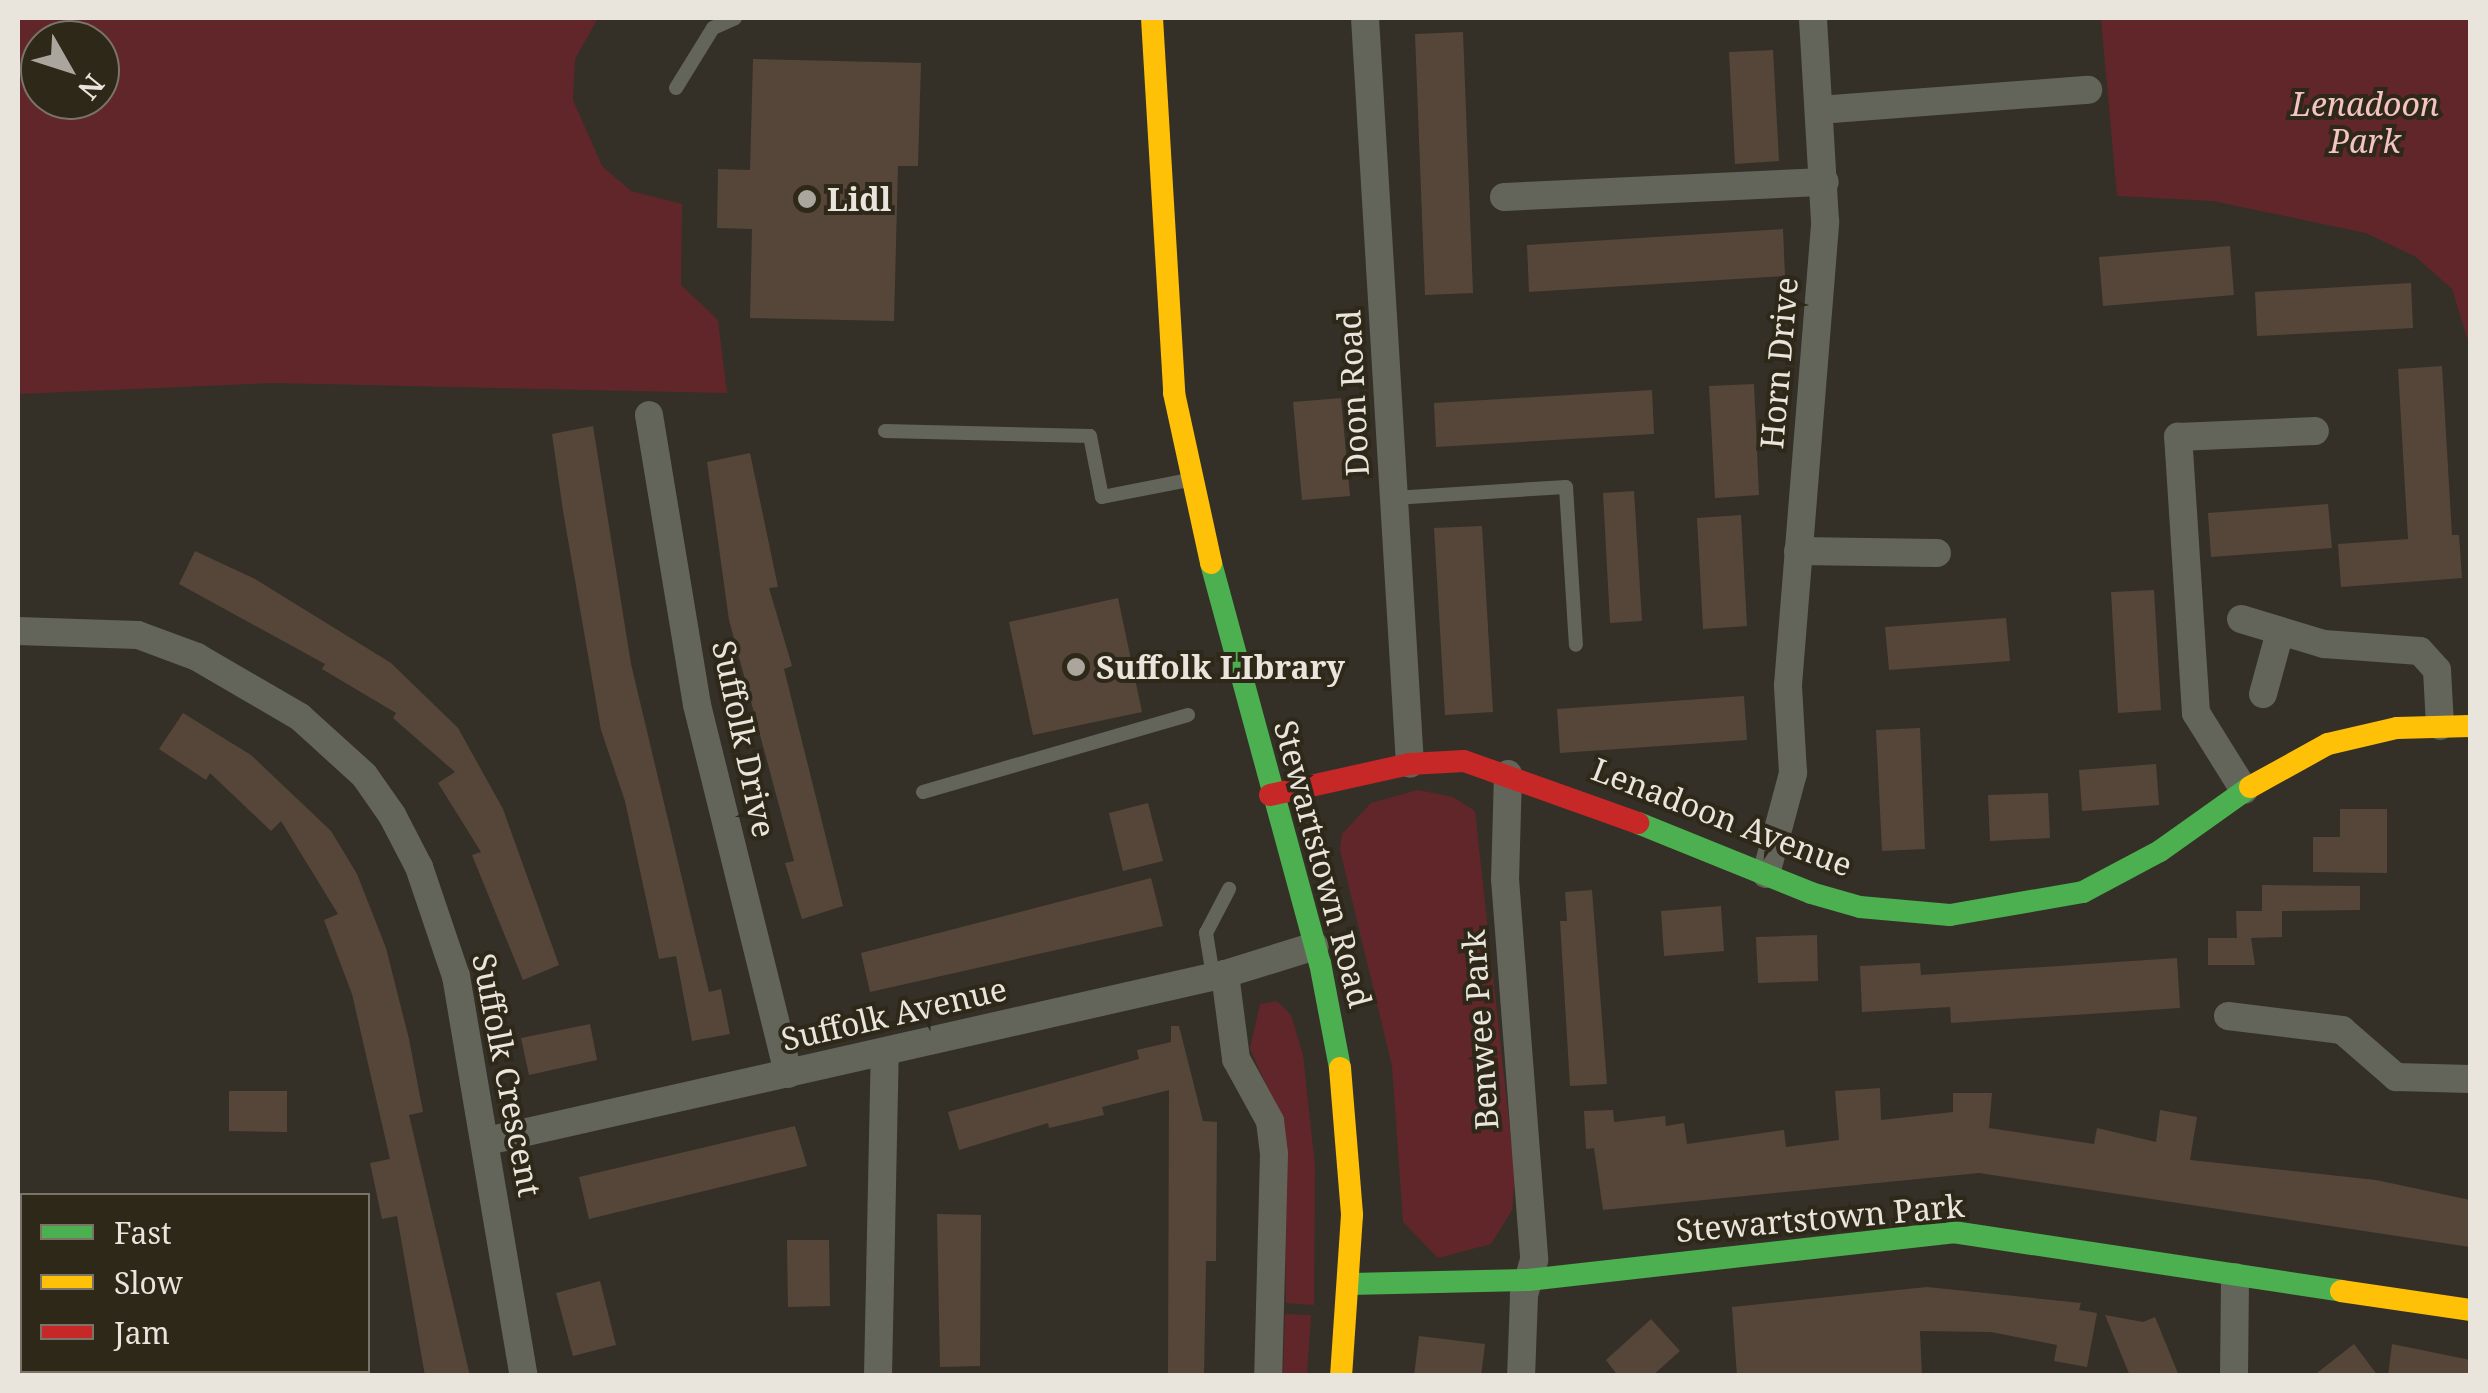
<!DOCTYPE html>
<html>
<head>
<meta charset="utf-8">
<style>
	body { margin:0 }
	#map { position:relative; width:2488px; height:1393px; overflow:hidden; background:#343027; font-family:"Noto Serif",serif }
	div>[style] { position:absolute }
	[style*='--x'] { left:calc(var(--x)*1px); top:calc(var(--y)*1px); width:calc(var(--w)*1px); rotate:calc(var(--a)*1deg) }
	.green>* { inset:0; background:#61262a }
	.building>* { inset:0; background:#554639 }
	.lane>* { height:14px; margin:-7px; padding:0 7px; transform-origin:7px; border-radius:7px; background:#63655a }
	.street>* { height:28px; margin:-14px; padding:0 14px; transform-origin:14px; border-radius:14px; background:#63655a }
	.fast>* { height:22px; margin:-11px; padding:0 11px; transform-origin:11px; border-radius:11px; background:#4caf50 }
	.slow>* { height:22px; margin:-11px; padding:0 11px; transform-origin:11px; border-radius:11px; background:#ffc107 }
	.jam>* { height:22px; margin:-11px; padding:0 11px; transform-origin:11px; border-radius:11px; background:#c62828 }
	.dots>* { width:28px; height:28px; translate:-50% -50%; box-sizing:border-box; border:5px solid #2e2819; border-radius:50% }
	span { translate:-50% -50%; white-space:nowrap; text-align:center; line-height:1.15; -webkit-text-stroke:8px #2e2819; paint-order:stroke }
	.park-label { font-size:32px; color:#f4c3c3; font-style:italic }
	.poi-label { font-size:32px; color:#e9e5dc; font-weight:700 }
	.left { translate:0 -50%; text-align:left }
	.street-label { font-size:32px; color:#e9e5dc }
	.frame { position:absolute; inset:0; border:20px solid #e9e5dc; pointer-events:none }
	.legend { position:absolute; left:20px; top:1193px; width:350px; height:180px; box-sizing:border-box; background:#2e2819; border:2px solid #797467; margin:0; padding:12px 18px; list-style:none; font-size:30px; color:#e9e5dc }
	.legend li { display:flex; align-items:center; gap:20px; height:50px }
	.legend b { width:50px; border:2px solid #797467 }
	.north { position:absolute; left:20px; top:20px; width:100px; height:100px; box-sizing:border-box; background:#2e2819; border:2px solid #797467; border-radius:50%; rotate:129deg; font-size:28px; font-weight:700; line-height:40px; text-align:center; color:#e9e5dc }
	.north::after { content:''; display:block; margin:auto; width:35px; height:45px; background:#aaa69d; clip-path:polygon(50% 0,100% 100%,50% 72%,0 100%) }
</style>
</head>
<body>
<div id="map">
	<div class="green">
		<i style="clip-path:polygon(evenodd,18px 18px,598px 18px,575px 59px,573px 100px,602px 166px,631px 191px,682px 204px,681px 285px,718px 320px,727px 393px,273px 383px,18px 394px,18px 18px,100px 40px,100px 100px,40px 100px,40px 40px,100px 40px)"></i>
		<i style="clip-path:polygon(2101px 18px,2470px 18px,2470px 347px,2452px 289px,2416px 257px,2366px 233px,2213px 201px,2117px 196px)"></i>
		<i style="clip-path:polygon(1418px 790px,1453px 797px,1475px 811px,1515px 1177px,1512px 1210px,1491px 1244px,1438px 1258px,1403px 1222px,1392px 1066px,1340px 850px,1342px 834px,1371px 803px)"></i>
		<i style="clip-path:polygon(1277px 1001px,1291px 1015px,1303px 1055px,1315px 1166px,1314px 1305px,1286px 1303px,1284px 1125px,1250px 1049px,1260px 1004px)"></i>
		<i style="clip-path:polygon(1285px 1314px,1311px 1315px,1307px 1375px,1283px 1375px)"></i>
	</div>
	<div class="building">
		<i style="clip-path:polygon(1463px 32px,1473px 293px,1425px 295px,1415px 34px)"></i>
		<i style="clip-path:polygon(1773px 50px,1779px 161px,1735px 164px,1729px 52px)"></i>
		<i style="clip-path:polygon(753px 59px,921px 63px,918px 166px,898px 166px,894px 321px,750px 318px,752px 229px,717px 228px,718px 169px,750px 170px)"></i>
		<i style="clip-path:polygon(1783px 229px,1785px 276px,1529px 292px,1527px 245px)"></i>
		<i style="clip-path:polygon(2230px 246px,2234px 295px,2103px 306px,2099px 257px)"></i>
		<i style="clip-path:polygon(2411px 283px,2413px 328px,2257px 336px,2255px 292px)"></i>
		<i style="clip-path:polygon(2442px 366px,2452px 535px,2459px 535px,2462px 578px,2341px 587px,2338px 544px,2408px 539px,2398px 369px)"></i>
		<i style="clip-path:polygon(1754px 384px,1759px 495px,1715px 498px,1709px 386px)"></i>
		<i style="clip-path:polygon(1652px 390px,1654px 434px,1436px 447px,1434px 403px)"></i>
		<i style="clip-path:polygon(1341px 398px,1350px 496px,1302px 500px,1293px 402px)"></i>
		<i style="clip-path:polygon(593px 426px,631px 664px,709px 992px,721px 989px,730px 1034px,692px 1041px,676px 956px,659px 959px,625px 801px,601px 730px,563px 511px,552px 434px)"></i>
		<i style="clip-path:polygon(750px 453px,778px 587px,769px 588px,792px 666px,784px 669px,843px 906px,802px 919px,785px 863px,794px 861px,729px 620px,707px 462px)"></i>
		<i style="clip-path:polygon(1634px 491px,1642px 621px,1610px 623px,1603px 493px)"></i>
		<i style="clip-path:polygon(2328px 504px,2332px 548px,2211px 557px,2208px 513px)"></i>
		<i style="clip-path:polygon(1741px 515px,1747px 626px,1703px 629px,1697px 518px)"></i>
		<i style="clip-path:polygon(1482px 526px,1493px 712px,1445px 715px,1434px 528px)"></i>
		<i style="clip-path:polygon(195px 551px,255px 579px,391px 663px,458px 728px,503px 809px,559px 965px,523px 980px,472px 855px,481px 852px,438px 783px,455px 772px,393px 718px,396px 713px,322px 669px,325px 664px,179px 584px)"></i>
		<i style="clip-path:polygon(2154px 590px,2161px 710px,2118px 713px,2111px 592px)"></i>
		<i style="clip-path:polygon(1118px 598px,1142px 712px,1033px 735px,1009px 622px)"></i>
		<i style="clip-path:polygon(2006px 618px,2010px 661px,1889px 670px,1885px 627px)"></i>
		<i style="clip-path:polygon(1744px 696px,1747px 740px,1560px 753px,1557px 709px)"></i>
		<i style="clip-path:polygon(183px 713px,251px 755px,331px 831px,357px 874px,386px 948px,409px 1039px,423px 1112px,409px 1115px,470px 1376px,425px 1376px,397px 1216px,382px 1219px,370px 1163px,390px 1159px,352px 994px,324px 920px,338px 914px,281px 821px,271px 831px,210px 773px,206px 780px,159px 749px)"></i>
		<i style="clip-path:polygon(1920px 728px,1925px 849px,1882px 851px,1876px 730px)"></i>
		<i style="clip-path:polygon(2156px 764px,2159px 805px,2082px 811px,2079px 770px)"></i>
		<i style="clip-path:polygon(2048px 793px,2050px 838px,1990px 841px,1988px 795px)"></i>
		<i style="clip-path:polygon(1148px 803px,1163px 861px,1123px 871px,1109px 813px)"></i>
		<i style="clip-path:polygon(2340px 809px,2387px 809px,2387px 873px,2313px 872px,2313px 837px,2340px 837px)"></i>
		<i style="clip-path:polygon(1151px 878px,1163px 926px,870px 992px,861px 953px)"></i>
		<i style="clip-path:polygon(2262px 885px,2360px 886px,2360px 910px,2282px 911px,2282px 937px,2251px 938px,2255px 965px,2208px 965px,2208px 938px,2237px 938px,2236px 911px,2262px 911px)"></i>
		<i style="clip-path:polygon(1592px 890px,1607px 1084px,1570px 1086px,1560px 921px,1567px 921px,1565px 892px)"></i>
		<i style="clip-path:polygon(1721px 906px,1724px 951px,1664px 956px,1661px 911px)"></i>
		<i style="clip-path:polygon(1817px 935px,1818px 981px,1758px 983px,1756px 937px)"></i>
		<i style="clip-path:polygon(2177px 958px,2180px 1008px,1951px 1023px,1950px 1007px,1862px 1012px,1860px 966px,1920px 963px,1921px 975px)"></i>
		<i style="clip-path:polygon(590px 1024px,597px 1060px,529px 1075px,521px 1038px)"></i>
		<i style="clip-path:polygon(1171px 1026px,1179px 1026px,1203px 1121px,1217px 1122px,1216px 1261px,1206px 1261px,1204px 1376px,1168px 1376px,1169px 1090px,1102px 1107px,1104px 1115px,1049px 1128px,1048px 1123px,959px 1150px,948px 1112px,1139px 1059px,1137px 1050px,1171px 1042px)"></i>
		<i style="clip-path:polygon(1880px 1088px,1881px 1120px,1953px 1112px,1953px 1093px,1992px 1093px,1989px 1128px,2094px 1144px,2097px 1128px,2156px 1142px,2160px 1110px,2197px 1117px,2190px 1160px,2376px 1180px,2470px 1200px,2470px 1247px,1979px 1173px,1603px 1210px,1594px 1148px,1586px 1149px,1584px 1111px,1613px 1110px,1614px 1122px,1665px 1116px,1666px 1126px,1684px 1123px,1687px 1144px,1784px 1130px,1786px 1147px,1839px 1140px,1835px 1091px)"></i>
		<i style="clip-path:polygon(229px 1091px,287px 1091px,287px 1132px,229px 1131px)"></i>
		<i style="clip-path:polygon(795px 1126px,807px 1166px,589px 1219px,579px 1177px)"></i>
		<i style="clip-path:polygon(937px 1214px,981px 1215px,980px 1366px,940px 1367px)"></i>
		<i style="clip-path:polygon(787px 1240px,829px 1240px,830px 1306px,788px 1307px)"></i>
		<i style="clip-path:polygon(600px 1281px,616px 1345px,573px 1356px,556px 1293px)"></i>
		<i style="clip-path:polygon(1927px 1287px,2081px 1303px,2079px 1310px,2097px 1313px,2087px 1367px,2054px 1361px,2057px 1345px,1991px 1332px,1920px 1331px,1922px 1376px,1737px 1376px,1732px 1307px)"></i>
		<i style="clip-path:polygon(2105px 1315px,2143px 1322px,2155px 1317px,2179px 1376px,2130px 1376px)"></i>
		<i style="clip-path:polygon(1651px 1319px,1680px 1351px,1652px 1376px,1618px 1376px,1606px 1360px)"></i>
		<i style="clip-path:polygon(1419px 1336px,1485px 1344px,1481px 1376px,1414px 1376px)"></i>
		<i style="clip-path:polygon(2354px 1344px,2378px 1376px,2313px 1376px)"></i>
		<i style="clip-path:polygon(2392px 1344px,2470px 1360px,2470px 1376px,2388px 1376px)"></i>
	</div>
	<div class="lane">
		<i style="--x:676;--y:88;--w:70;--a:-58.3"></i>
		<i style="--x:713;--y:28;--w:24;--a:-24"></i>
		<i style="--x:885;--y:431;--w:205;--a:1.4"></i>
		<i style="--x:1090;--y:436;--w:62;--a:78.9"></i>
		<i style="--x:1102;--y:497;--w:89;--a:-11.1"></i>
		<i style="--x:1394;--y:498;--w:172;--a:-3.7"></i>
		<i style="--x:1566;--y:487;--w:158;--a:86.4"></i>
		<i style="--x:923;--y:792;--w:276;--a:-16.2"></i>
		<i style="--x:1213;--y:976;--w:44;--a:-99.2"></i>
		<i style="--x:1206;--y:933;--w:50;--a:-62.4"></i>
	</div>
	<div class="street">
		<i style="--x:1365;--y:18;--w:747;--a:86.55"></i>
		<i style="--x:1819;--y:110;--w:270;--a:-4.3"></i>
		<i style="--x:1504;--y:197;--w:321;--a:-2.7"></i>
		<i style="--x:649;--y:415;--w:294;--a:80.6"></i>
		<i style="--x:697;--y:705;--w:380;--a:76.1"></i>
		<i style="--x:1798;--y:551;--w:139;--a:0.8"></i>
		<i style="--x:2241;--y:619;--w:87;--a:16.8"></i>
		<i style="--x:2324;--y:644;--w:96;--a:4.2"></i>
		<i style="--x:2420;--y:651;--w:25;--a:48"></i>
		<i style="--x:2437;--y:670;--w:56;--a:86.9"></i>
		<i style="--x:18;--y:631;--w:120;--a:1.9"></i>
		<i style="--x:138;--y:635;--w:63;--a:20.4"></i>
		<i style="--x:197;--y:657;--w:119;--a:30.2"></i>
		<i style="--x:300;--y:717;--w:86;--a:42.2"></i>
		<i style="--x:364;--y:775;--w:49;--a:55"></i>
		<i style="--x:392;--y:815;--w:59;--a:62.6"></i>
		<i style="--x:419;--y:867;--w:115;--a:71.3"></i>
		<i style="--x:456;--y:976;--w:406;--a:80.4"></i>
		<i style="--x:2263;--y:694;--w:64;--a:-74.7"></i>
		<i style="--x:1508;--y:774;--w:105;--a:91.6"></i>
		<i style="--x:1505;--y:879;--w:382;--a:85.6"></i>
		<i style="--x:1534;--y:1260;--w:37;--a:106"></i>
		<i style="--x:1524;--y:1296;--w:80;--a:92.1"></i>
		<i style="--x:2244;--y:790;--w:91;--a:-121.9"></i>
		<i style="--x:2196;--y:713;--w:277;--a:-93.7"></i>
		<i style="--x:2178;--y:437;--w:137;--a:-2.5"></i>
		<i style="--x:1766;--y:874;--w:105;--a:-75"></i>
		<i style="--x:1793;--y:773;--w:88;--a:-93.3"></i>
		<i style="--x:1788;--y:685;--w:465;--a:-85.4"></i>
		<i style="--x:1825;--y:221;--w:203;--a:-93.4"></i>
		<i style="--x:1225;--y:974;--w:86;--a:82.6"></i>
		<i style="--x:1236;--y:1059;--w:71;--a:61.3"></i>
		<i style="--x:1270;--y:1121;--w:33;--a:83"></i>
		<i style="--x:1274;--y:1154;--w:222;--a:91.5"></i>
		<i style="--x:2228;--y:1016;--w:115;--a:7"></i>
		<i style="--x:2342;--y:1030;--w:72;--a:41"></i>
		<i style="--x:2396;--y:1077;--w:74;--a:1.5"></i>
		<i style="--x:487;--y:1141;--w:757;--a:-12.75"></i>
		<i style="--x:1225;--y:974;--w:94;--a:-17.3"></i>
		<i style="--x:18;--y:1281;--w:4;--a:0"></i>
		<i style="--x:205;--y:1370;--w:6;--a:81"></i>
		<i style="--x:878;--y:1376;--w:324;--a:-88.8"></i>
		<i style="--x:2234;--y:1376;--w:99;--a:-89.4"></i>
	</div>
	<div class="fast">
		<i style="--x:1211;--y:563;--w:415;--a:74.8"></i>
		<i style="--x:1320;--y:963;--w:107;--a:79.2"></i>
		<i style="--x:1638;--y:823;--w:187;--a:22"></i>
		<i style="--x:1811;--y:893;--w:51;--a:15.9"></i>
		<i style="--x:1860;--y:907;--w:90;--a:5.1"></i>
		<i style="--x:1950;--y:915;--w:135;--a:-9.8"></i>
		<i style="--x:2083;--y:892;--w:87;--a:-28"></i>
		<i style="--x:2160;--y:851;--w:110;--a:-35.4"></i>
		<i style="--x:1350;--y:1284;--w:178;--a:-1.3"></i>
		<i style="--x:1528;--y:1280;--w:428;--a:-6.4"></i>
		<i style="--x:1953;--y:1232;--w:392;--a:8.6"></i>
	</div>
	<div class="slow">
		<i style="--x:1152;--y:18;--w:376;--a:86.6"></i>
		<i style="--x:1174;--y:393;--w:174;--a:77.7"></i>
		<i style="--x:2250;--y:787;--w:89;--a:-28.9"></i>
		<i style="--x:2328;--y:744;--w:71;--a:-13.1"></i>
		<i style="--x:2397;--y:728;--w:73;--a:-1.6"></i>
		<i style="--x:1340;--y:1068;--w:147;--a:85.3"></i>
		<i style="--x:1352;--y:1215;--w:161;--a:93.9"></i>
		<i style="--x:2341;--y:1291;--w:130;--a:8.4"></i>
	</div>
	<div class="jam">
		<i style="--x:1270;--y:795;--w:143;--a:-12.5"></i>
		<i style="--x:1410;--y:764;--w:54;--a:-3.2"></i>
		<i style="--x:1464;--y:761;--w:185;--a:19.6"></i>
	</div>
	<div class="dots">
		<i style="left:807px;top:199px;background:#aaa69d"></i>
		<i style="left:1076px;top:667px;background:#aaa69d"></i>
	</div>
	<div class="park-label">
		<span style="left:2365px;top:123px">Lenadoon<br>Park</span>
	</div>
	<div class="poi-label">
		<span class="left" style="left:827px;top:199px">Lidl</span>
		<span class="left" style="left:1096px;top:667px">Suffolk LIbrary</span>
	</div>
	<div class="street-label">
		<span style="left:1779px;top:363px;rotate:-85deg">Horn Drive</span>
		<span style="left:1353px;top:393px;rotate:-93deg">Doon Road</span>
		<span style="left:744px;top:739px;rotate:78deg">Suffolk Drive</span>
		<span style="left:1722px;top:817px;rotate:21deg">Lenadoon Avenue</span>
		<span style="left:1323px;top:864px;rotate:75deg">Stewartstown Road</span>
		<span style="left:894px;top:1014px;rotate:-13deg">Suffolk Avenue</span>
		<span style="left:1480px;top:1030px;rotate:-94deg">Benwee Park</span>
		<span style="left:507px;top:1075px;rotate:79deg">Suffolk Crescent</span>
		<span style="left:1820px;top:1218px;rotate:-5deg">Stewartstown Park</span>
	</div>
	<div class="frame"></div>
	<ul class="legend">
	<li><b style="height:12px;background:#4caf50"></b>Fast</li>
	<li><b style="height:12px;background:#ffc107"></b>Slow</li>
	<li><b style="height:12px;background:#c62828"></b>Jam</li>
	</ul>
	<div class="north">N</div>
</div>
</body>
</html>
